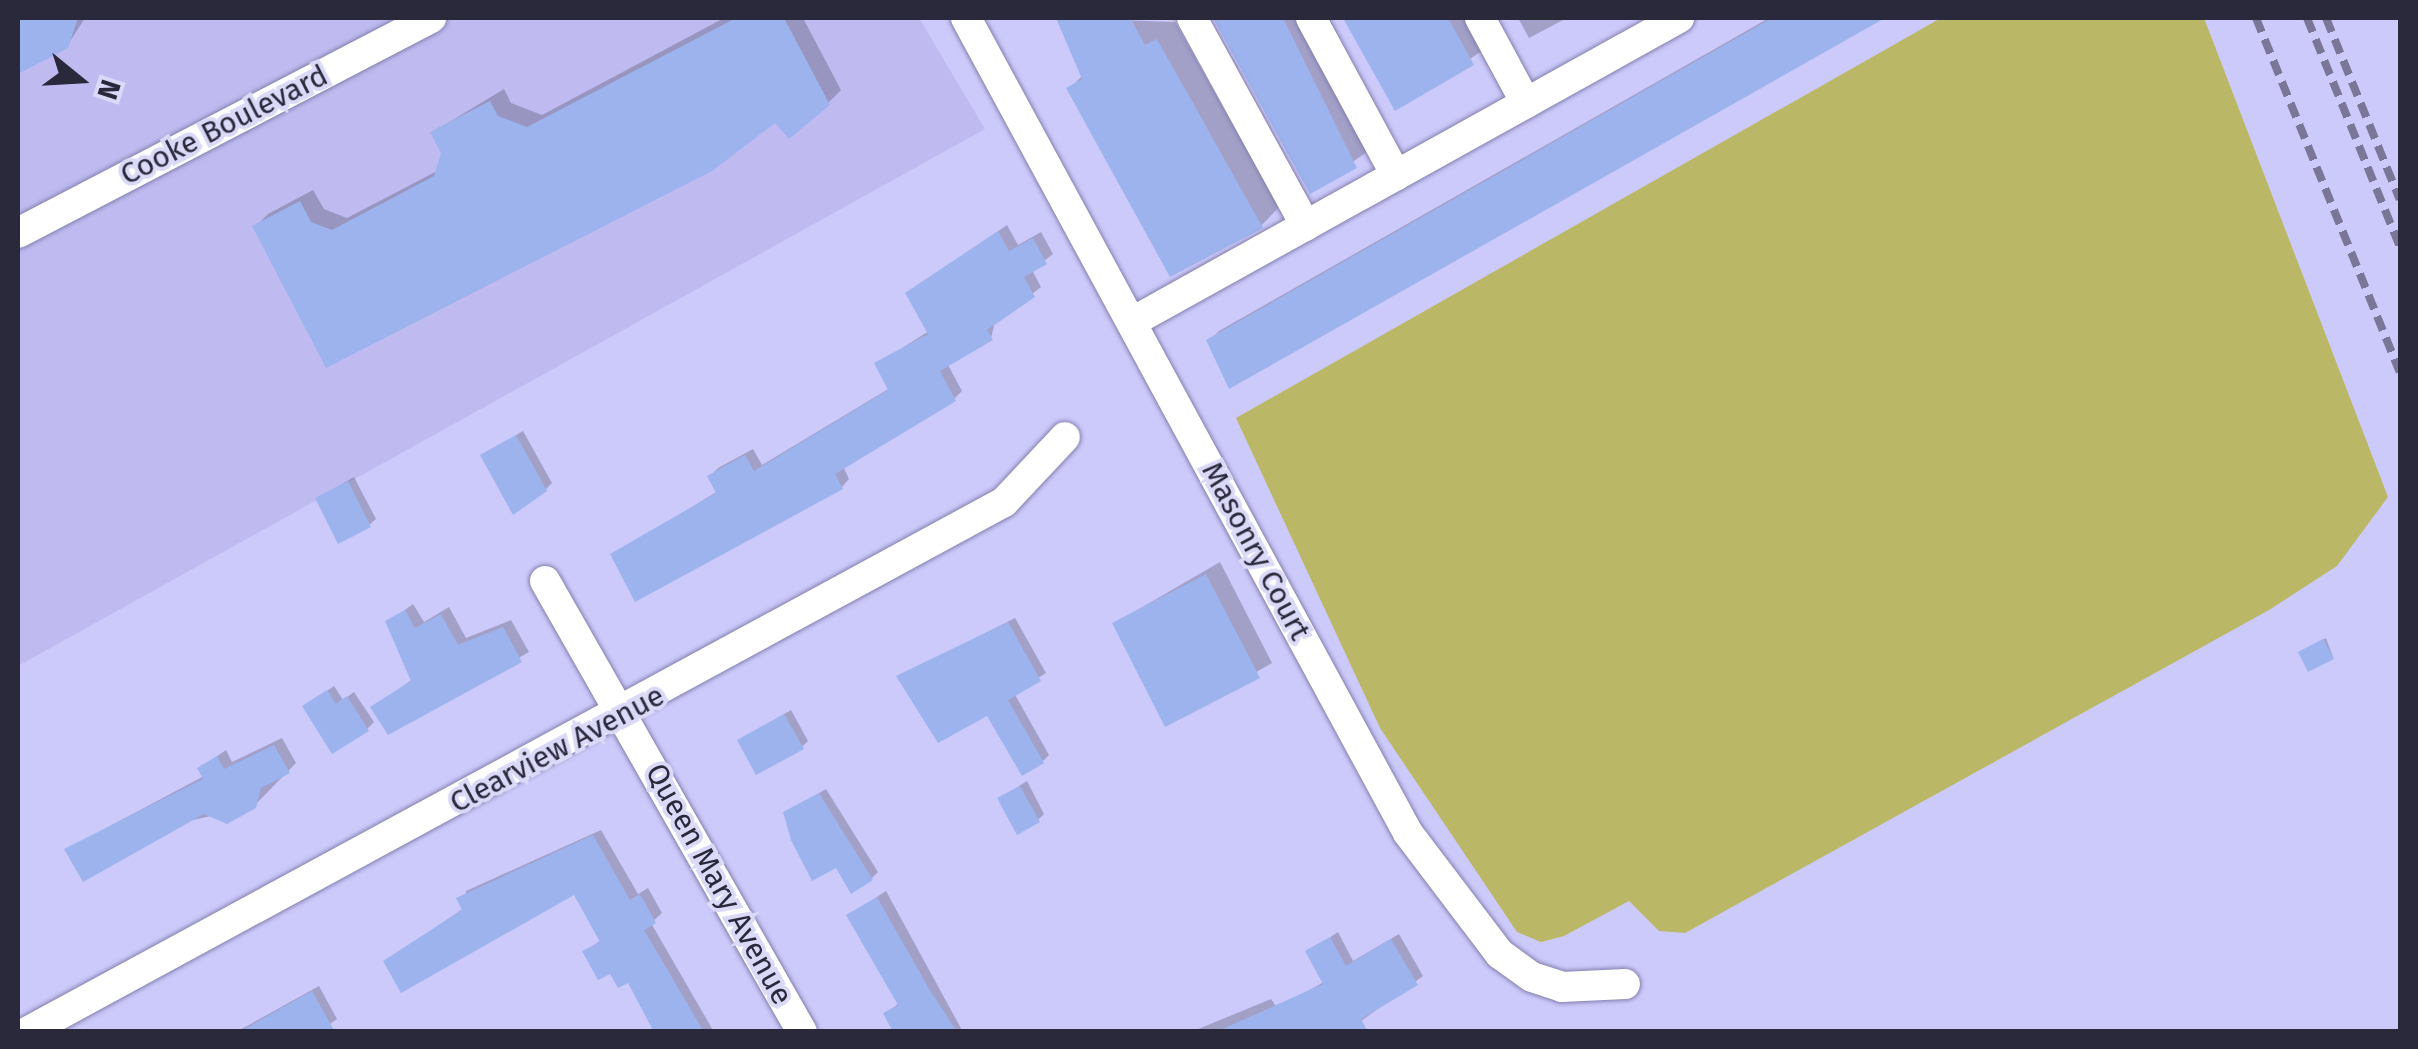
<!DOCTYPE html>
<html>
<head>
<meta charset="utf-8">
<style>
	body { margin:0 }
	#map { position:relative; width:2418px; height:1049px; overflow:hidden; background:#ccc9fb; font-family:"Fira Sans",sans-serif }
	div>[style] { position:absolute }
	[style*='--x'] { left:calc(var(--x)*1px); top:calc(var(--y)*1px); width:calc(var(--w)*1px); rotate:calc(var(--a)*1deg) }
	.built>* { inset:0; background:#bfbbf1 }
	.green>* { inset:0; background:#bab866 }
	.shadow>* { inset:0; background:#0003 }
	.building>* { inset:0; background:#9cb3ee }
	.roads { filter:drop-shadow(0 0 2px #8380ae) drop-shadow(0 0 2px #8380ae) }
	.minor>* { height:30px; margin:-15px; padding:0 15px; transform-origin:15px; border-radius:15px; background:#fff }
	.rail>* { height:8px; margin-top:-4px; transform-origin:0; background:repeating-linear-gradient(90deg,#797698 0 15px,transparent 0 23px) }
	span { translate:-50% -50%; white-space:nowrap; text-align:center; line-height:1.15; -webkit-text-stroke:8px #dad9f7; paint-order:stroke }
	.street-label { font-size:30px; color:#2a283b }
	.frame { position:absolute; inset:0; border:20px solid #2a283b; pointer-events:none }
	.north { position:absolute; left:30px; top:30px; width:100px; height:100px; -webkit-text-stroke:8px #dad9f7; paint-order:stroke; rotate:108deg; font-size:28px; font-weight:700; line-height:40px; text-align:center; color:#2a283b }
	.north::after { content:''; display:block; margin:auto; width:35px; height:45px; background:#2a283b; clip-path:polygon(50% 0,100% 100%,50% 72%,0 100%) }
</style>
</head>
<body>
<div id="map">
	<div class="built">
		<i style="clip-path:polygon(18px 18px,919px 18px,985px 129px,18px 666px)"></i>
	</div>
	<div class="green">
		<i style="clip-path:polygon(1941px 18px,2204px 18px,2388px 497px,2337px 566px,2269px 610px,1685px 933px,1659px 931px,1629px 901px,1564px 936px,1541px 942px,1517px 932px,1380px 728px,1236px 418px)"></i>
	</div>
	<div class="shadow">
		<i style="clip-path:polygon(18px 18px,85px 18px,67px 46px,18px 71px)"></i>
		<i style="clip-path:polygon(803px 18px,841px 90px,828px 103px,775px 119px,327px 365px,255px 227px,268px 214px,313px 190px,324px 209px,347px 218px,439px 170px,444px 153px,433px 132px,504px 89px,511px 103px,542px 115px,724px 18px)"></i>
		<i style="clip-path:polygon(1058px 18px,1175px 22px,1279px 207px,1261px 226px,1070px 88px,1083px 75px)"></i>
		<i style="clip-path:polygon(1215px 18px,1310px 18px,1374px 147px,1311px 191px)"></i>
		<i style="clip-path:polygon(1346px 18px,1476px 18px,1491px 45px,1396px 108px)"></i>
		<i style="clip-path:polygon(1518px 18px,1567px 18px,1529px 38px)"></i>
		<i style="clip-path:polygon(1769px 18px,1881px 18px,1230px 386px,1209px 341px,1219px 331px)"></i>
		<i style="clip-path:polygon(1007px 225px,1018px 245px,1041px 232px,1053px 254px,1032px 270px,1041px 287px,995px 322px,991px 338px,947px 363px,962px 391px,954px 399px,843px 466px,849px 479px,842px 487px,613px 555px,718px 491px,710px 476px,718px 468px,753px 449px,762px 465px,890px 388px,877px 364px,929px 331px,908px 294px)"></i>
		<i style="clip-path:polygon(523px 431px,552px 483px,545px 490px,483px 455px)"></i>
		<i style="clip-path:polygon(354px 477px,376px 519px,369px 525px,318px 498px)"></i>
		<i style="clip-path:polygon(1220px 562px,1272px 663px,1166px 724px,1115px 623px)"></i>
		<i style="clip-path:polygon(413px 604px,424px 622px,449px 607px,466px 638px,511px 620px,529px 652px,389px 732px,373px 707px,413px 679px,388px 622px)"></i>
		<i style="clip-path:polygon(1015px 618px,1046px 673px,1014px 693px,1049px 755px,1043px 761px,988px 712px,899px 677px)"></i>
		<i style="clip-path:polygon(2326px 638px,2333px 657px,2303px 650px)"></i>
		<i style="clip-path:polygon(334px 686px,343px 700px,354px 692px,374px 722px,367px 729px,305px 706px)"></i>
		<i style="clip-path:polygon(791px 710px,808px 741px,802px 747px,740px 740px)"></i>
		<i style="clip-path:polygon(282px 738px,296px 763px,254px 806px,67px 849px,204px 776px,200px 768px,226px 750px,232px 762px)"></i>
		<i style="clip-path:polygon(1027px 781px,1044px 814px,1038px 820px,1000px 798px)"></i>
		<i style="clip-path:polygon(826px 789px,878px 872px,872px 878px,837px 865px,786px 813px)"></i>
		<i style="clip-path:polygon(601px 830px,638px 894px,648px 888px,662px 913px,651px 923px,714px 1032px,657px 1032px,629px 979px,585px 952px,601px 940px,575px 892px,386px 961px,464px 908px,466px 891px)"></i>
		<i style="clip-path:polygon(886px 891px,963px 1032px,896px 1032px,886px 1014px,899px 1003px,849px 915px)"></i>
		<i style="clip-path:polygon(1338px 932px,1353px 961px,1399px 934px,1423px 976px,1346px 1032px,1191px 1032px,1271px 999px,1277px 1008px,1324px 982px,1308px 952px)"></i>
		<i style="clip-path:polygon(319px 986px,337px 1019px,319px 1032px,236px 1032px)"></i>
	</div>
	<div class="building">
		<i style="clip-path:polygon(18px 18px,78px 18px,68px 48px,18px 74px)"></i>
		<i style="clip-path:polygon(736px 18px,784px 18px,830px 105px,789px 139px,775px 123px,712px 171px,326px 368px,252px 226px,300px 201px,311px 222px,332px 230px,434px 176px,441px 153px,430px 132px,490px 101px,498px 116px,527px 127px)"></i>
		<i style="clip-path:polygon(1056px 18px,1130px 18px,1145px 45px,1157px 39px,1263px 228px,1170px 277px,1066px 88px,1082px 79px)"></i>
		<i style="clip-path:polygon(1213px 18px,1283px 18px,1357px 168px,1310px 194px)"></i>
		<i style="clip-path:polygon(1343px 18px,1448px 18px,1474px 65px,1395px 111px)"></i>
		<i style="clip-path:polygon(1772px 18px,1885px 18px,1229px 389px,1206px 340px)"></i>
		<i style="clip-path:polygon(998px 231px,1009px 251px,1033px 238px,1047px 264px,1024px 277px,1035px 297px,987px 330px,993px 340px,940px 371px,956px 401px,835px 474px,843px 489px,635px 602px,610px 554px,716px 493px,707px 476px,745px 455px,754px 471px,888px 390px,874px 363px,928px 334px,905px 293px)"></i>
		<i style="clip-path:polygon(516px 435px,547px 491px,513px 515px,480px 455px)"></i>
		<i style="clip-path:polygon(348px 481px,371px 527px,338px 544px,315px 498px)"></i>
		<i style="clip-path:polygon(1206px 574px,1260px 678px,1165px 727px,1112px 623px)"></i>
		<i style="clip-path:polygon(405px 610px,415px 628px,441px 614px,458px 645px,503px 627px,522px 662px,388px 735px,370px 707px,411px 681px,385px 621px)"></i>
		<i style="clip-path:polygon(1008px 622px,1041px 681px,1008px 700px,1044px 763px,1022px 776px,987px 716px,938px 743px,896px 676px)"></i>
		<i style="clip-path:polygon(2323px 639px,2334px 659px,2308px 672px,2298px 652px)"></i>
		<i style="clip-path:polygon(327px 690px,336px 704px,347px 696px,369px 731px,332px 754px,302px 706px)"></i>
		<i style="clip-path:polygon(784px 714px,804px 749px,756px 775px,737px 740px)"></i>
		<i style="clip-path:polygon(274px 745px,290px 773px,261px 788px,256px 808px,227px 824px,204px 814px,83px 882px,64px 849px,203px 779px,197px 768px,217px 756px,224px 769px)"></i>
		<i style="clip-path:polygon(1020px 786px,1040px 822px,1017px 835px,997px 798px)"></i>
		<i style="clip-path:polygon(819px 793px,873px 880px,851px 894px,836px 868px,812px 881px,791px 840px,783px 812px)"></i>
		<i style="clip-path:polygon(593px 835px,630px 900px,640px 894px,656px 923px,644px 930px,704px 1032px,654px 1032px,628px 983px,618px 988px,610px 974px,598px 980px,582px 951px,600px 942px,574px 895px,401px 993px,383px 961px,462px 910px,456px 898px)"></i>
		<i style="clip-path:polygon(877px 897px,928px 987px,957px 1032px,893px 1032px,883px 1013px,898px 1005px,846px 915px)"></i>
		<i style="clip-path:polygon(1330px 937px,1346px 966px,1391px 939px,1418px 985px,1361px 1019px,1368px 1032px,1216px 1032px,1323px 984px,1305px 951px)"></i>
		<i style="clip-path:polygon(312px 991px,335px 1032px,239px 1032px)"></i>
	</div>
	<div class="roads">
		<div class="minor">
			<i style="--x:966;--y:18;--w:927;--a:61.53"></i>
			<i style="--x:1408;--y:833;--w:152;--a:52.8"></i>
			<i style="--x:1500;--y:954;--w:39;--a:36"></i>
			<i style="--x:1532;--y:977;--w:32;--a:18"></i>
			<i style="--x:1562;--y:987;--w:63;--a:-2.7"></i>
			<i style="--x:1192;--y:18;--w:237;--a:61.3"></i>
			<i style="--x:1311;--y:18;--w:179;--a:61.6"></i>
			<i style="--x:1480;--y:18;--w:97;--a:61.6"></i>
			<i style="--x:18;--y:233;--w:466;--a:-27.5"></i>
			<i style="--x:1132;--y:322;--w:626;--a:-29.06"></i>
			<i style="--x:545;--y:581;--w:519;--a:60.32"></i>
			<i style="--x:27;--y:1032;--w:1111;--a:-28.48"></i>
			<i style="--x:1004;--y:502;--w:89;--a:-46.8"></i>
		</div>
	</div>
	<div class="rail">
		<i style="--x:2256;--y:18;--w:382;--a:67.9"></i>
		<i style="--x:2307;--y:18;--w:247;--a:67.9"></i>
		<i style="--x:2326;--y:18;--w:196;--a:67.9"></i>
	</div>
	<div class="street-label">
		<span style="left:224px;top:125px;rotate:-27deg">Cooke Boulevard</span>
		<span style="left:1256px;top:551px;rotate:62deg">Masonry Court</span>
		<span style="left:557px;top:749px;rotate:-28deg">Clearview Avenue</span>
		<span style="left:719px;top:884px;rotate:61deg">Queen Mary Avenue</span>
	</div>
	<div class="frame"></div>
	<div class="north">N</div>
</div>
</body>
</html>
